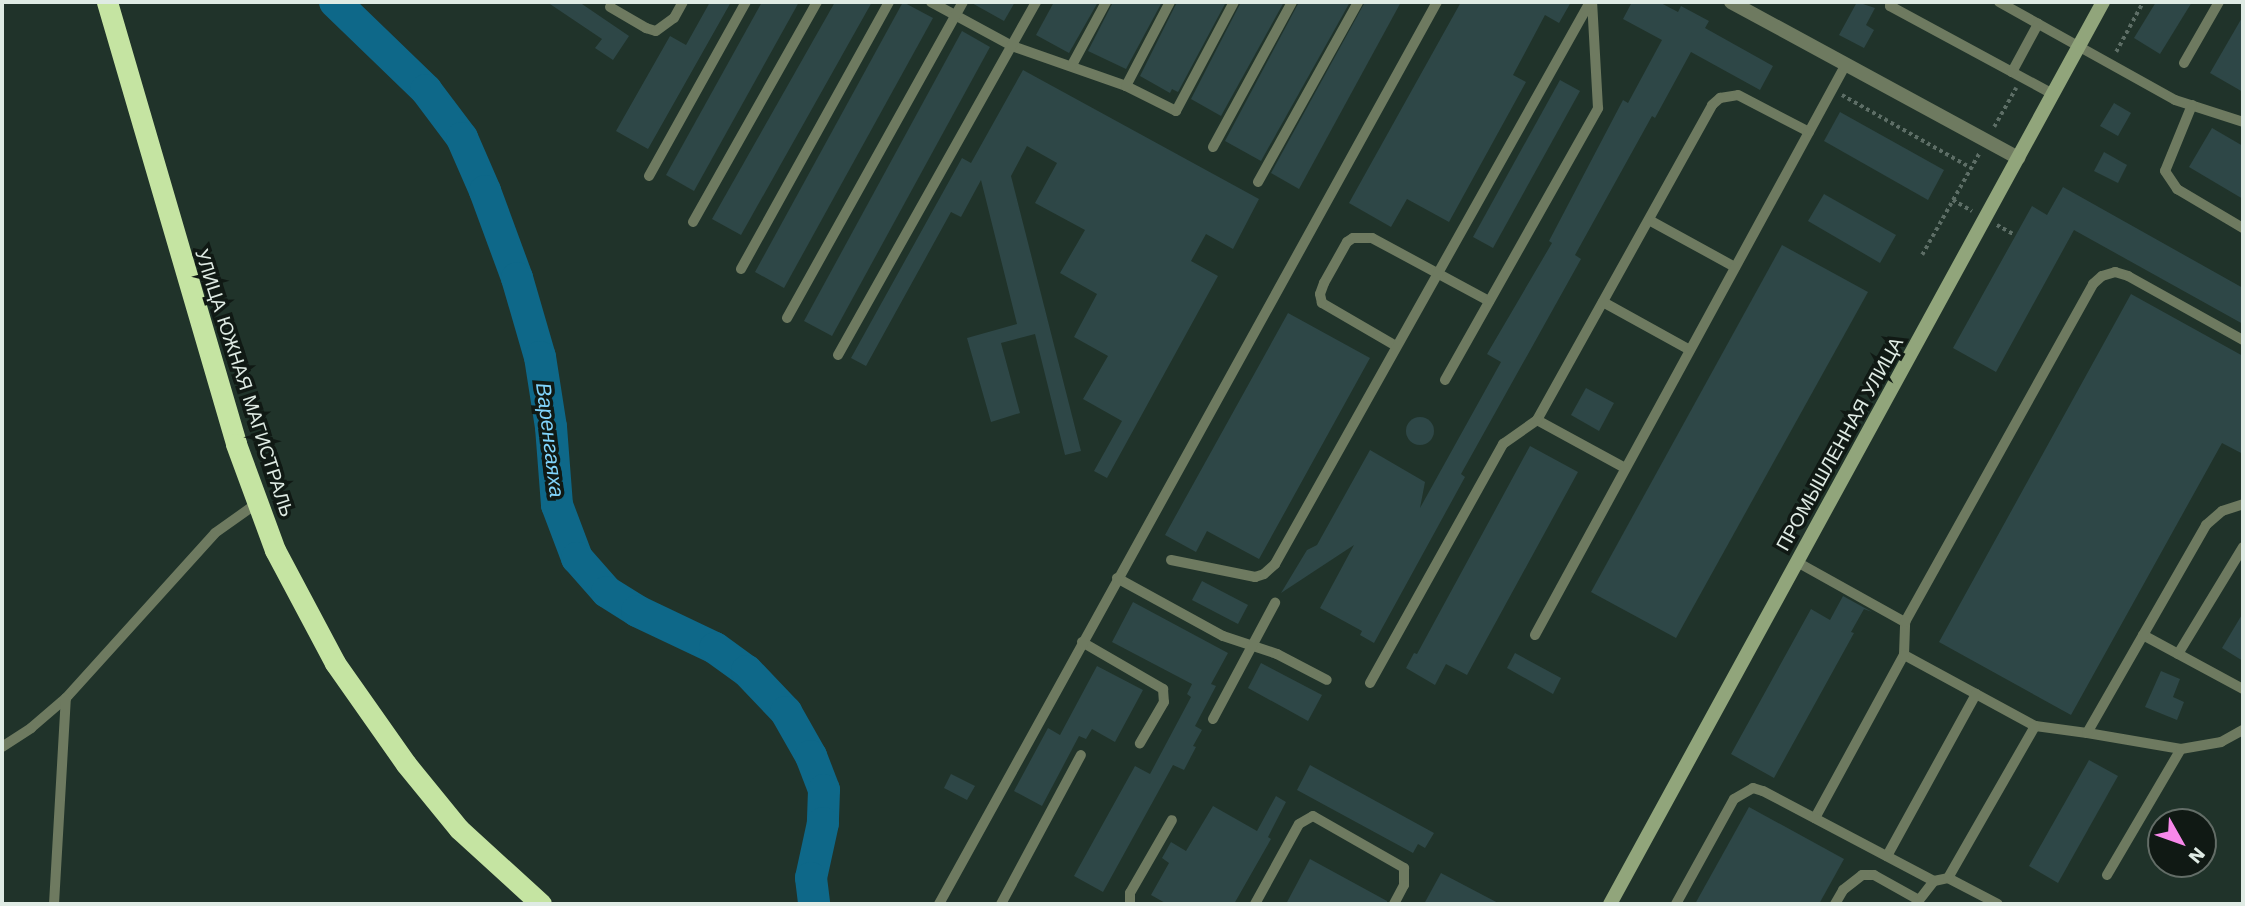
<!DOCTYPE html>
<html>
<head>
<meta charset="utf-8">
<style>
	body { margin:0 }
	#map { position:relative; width:2245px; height:906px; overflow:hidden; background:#20332a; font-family:"Work Sans",sans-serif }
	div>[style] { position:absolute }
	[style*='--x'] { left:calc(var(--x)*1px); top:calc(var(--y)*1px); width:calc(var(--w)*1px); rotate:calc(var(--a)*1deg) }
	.river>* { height:32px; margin:-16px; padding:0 16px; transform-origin:16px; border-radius:16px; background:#0e6889 }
	.building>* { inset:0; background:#2e4747 }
	.round { border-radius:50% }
	.path>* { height:3.5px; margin-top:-1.75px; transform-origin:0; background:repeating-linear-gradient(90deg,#5d6e66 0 3.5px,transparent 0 7px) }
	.lane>* { height:10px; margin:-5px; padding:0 5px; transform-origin:5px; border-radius:5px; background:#6e7a60 }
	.street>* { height:14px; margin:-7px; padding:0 7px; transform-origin:7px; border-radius:7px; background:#6e7a60 }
	.secondary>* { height:14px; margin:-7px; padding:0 7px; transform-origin:7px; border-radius:7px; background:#91a57b }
	.highway>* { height:21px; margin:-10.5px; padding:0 10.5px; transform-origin:10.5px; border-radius:10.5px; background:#c5e4a2 }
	span { translate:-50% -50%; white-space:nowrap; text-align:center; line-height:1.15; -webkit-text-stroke:7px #101914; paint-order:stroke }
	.street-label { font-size:19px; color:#dfebe4 }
	.water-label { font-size:21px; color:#81d4fc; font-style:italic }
	.frame { position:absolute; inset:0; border:4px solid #dfebe4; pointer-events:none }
	.north { position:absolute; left:2147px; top:808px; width:70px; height:70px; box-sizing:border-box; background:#101914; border:2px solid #636d67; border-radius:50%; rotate:130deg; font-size:19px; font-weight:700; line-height:28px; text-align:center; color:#dfebe4 }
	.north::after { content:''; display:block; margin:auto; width:24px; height:32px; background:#f888ea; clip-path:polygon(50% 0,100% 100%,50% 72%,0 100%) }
</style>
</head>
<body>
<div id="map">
	<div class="river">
		<i style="--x:335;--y:2;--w:127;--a:44"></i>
		<i style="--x:426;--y:90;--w:60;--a:53.1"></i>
		<i style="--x:462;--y:138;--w:58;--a:66.5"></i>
		<i style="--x:485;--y:191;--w:93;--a:69.8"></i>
		<i style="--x:517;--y:278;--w:82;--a:73.8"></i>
		<i style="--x:540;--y:357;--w:71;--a:81.1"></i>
		<i style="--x:551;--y:427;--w:78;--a:85.6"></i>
		<i style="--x:557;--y:505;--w:57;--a:69.3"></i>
		<i style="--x:577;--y:558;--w:45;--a:48.6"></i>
		<i style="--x:607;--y:592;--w:36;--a:32"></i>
		<i style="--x:637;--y:611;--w:86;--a:25.4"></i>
		<i style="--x:715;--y:648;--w:39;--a:36"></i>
		<i style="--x:747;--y:671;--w:57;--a:46.4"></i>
		<i style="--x:786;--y:712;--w:51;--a:60.4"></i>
		<i style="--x:811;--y:756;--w:36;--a:69"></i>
		<i style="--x:824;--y:790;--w:33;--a:92"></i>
		<i style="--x:823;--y:823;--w:56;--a:102.3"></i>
		<i style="--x:811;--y:878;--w:26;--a:83"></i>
	</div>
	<div class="building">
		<i style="clip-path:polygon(547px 2px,579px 2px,629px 36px,613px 60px,595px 48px,602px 39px)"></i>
		<i style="clip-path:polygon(710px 2px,731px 2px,648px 149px,616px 131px,670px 36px,686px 45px)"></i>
		<i style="clip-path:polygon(762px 2px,799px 2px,694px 191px,666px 175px)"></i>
		<i style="clip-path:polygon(835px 2px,872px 2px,741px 235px,712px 219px)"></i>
		<i style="clip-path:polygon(903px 2px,933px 18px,784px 288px,755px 272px)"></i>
		<i style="clip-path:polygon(970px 2px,1015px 2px,1004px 21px)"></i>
		<i style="clip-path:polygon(1054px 2px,1098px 2px,1069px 53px,1036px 35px)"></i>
		<i style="clip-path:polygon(1113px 2px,1162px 2px,1126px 69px,1088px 51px)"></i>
		<i style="clip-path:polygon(1177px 2px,1226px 2px,1178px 92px,1172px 89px,1170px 93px,1140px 76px)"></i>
		<i style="clip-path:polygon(1241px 2px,1284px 2px,1221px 116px,1191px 99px)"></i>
		<i style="clip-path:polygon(1299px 2px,1350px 2px,1261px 161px,1225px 141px)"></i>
		<i style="clip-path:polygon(1365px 2px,1401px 2px,1299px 189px,1271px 173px)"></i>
		<i style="clip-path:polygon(1461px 2px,1571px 2px,1559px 23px,1545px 15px,1513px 75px,1526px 82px,1449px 222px,1407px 199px,1391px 227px,1349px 203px)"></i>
		<i style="clip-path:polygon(1632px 2px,1659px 2px,1678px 12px,1681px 6px,1709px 21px,1705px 28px,1773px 66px,1760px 90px,1691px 52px,1655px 118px,1652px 116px,1575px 255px,1581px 259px,1461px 474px,1465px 477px,1374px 643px,1360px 635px,1362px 631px,1320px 608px,1354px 545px,1281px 593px,1307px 550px,1317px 545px,1370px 450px,1425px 482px,1420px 508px,1501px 362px,1487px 354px,1552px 243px,1549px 241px,1623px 100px,1628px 103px,1662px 40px,1623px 19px)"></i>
		<i style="clip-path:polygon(1857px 2px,1875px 8px,1866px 25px,1874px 30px,1864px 48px,1839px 35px)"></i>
		<i style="clip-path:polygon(2156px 2px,2192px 2px,2160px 54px,2134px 38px)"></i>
		<i style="clip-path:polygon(2243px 16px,2243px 92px,2210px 73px)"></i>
		<i style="clip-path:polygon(962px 31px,990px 47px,832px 336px,804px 321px)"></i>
		<i style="clip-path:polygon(1023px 70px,1259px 199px,1233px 249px,1206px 234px,1191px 261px,1218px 276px,1107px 478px,1094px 471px,1122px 421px,1083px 399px,1108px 356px,1074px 337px,1097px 294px,1060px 273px,1085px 230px,1035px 203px,1057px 163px,1027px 146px,1011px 176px,1081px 451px,1065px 455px,1035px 334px,1001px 343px,1020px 413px,991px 422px,967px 338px,1017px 324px,981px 180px,961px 217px,951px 212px,866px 366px,851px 358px,962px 158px,971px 163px)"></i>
		<i style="clip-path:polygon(1560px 80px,1580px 91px,1493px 248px,1473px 237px)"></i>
		<i style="clip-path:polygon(2114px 103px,2131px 113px,2118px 136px,2100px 126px)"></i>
		<i style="clip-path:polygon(1840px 112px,1944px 170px,1928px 200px,1824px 141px)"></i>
		<i style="clip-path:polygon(2212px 128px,2243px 146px,2243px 199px,2189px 167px)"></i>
		<i style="clip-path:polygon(2104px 152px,2127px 165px,2118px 183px,2094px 171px)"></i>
		<i style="clip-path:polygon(2063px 187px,2243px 288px,2243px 324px,2074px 230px,1996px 372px,1953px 348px,2032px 206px,2047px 215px)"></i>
		<i style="clip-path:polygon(1824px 194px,1896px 235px,1880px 263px,1808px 221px)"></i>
		<i style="clip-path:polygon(1782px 245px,1868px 292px,1676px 638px,1591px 592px)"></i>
		<i style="clip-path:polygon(2131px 294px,2243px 356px,2243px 454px,2222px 443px,2071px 715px,1939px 642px)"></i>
		<i style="clip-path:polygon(1288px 313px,1370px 358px,1259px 559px,1207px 531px,1196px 552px,1165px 535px)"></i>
		<i style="clip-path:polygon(1586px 388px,1614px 403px,1599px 431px,1571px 415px)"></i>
		<i class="round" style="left:1406px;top:417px;width:28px;height:28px"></i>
		<i style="clip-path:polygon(1530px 446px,1578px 472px,1467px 675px,1446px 664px,1435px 685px,1406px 668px,1414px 653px,1417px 654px)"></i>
		<i style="clip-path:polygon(1202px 581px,1248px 605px,1238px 624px,1192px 600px)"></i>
		<i style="clip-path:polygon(1843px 596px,1872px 612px,1864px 609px,1851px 632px,1854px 633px,1774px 778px,1731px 754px,1811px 609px,1830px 620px)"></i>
		<i style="clip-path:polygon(1133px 602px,1228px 653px,1211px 684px,1216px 686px,1195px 726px,1202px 730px,1193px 746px,1196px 747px,1184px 770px,1173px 765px,1103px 892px,1074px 876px,1135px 766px,1150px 774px,1191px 697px,1187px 694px,1192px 684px,1112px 642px)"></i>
		<i style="clip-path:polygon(2243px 613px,2243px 661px,2222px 648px)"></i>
		<i style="clip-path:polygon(1515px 653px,1561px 678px,1553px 694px,1507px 668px)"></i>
		<i style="clip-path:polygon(1261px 663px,1322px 695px,1308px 721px,1248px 688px)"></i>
		<i style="clip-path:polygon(1097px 666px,1143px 690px,1115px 742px,1092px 729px,1086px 739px,1079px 736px,1042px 806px,1014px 791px,1048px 728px,1060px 735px)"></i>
		<i style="clip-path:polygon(2161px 671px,2180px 679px,2173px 697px,2184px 702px,2177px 720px,2145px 707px)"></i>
		<i style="clip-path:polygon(2089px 760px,2118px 776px,2058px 883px,2029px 866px)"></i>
		<i style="clip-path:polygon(1310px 765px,1434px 833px,1425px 848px,1418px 844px,1413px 853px,1297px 790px)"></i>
		<i style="clip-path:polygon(951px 774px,975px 786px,967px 800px,944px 788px)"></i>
		<i style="clip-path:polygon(1276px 796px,1286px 802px,1268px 837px,1271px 839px,1234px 904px,1167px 904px,1151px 895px,1169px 863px,1162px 858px,1171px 842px,1186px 851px,1213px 806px,1257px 831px)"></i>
		<i style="clip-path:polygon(1749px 807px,1844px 859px,1819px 904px,1695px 904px)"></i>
		<i style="clip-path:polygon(1310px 859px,1387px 901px,1387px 904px,1286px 904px)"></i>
		<i style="clip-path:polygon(1441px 873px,1500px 904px,1424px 904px)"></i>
	</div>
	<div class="path">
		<i style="--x:2116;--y:52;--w:57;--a:-61.6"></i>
		<i style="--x:1842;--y:95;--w:148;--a:29.5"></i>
		<i style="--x:1994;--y:127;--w:45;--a:-60.6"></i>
		<i style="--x:1953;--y:200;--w:22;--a:30"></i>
		<i style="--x:1997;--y:225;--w:18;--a:29"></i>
		<i style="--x:1922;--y:255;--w:118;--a:-60.6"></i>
	</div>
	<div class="lane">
		<i style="--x:931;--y:2;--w:92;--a:28.5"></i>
		<i style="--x:1012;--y:46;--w:121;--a:19.3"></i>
		<i style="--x:1126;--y:86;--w:56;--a:26.6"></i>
		<i style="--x:1176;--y:111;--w:123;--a:-62"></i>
		<i style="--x:1893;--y:2;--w:5;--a:127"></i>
		<i style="--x:1890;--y:6;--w:185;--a:28.4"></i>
		<i style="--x:1999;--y:2;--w:201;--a:29.1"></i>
		<i style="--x:2175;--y:100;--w:71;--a:17.9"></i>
		<i style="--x:610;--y:7;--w:42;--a:30.3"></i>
		<i style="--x:646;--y:28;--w:10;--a:17"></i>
		<i style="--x:656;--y:31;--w:22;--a:-36"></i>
		<i style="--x:674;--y:18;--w:18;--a:-61"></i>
		<i style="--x:2184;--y:63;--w:70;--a:-60.2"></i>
		<i style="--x:1072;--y:65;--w:72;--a:-61.6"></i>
		<i style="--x:2012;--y:72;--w:55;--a:-61.6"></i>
		<i style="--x:1126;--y:86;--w:95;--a:-62.4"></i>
		<i style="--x:2192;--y:105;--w:71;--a:112.2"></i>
		<i style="--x:2165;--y:171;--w:22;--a:56"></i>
		<i style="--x:2177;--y:189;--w:77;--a:30.6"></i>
		<i style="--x:1213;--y:147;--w:165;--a:-61.4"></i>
		<i style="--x:649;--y:176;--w:199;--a:-60.9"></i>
		<i style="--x:1258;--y:182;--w:206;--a:-60.9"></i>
		<i style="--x:1649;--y:220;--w:98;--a:28.7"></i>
		<i style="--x:693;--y:222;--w:253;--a:-60.6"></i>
		<i style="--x:741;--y:269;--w:305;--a:-61"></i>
		<i style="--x:1603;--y:302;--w:99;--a:28.9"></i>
		<i style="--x:787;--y:318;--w:362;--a:-60.9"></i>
		<i style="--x:1396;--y:346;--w:86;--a:-149.8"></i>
		<i style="--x:1322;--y:303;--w:9;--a:-103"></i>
		<i style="--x:1320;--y:294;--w:12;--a:-70"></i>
		<i style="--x:1324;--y:283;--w:47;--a:-60.7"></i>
		<i style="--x:1347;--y:242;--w:7;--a:-34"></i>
		<i style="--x:1353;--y:238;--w:19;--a:0"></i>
		<i style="--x:1372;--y:238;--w:133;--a:28.3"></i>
		<i style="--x:838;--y:355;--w:405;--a:-60.7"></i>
		<i style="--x:1445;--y:380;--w:312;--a:-60.6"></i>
		<i style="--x:1598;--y:108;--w:106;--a:-93.2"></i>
		<i style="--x:1625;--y:468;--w:100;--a:-151.4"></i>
		<i style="--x:1537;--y:420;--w:360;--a:-60.9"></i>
		<i style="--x:1712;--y:105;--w:11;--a:-41"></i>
		<i style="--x:1720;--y:98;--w:18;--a:-9"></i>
		<i style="--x:1738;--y:95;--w:80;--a:27.5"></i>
		<i style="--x:1171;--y:560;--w:86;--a:11.4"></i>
		<i style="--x:1255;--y:577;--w:9;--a:-18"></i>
		<i style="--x:1264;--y:574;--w:15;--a:-42"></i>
		<i style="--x:1275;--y:564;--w:644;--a:-60.73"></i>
		<i style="--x:1797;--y:562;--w:124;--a:29.1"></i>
		<i style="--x:1117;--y:578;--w:121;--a:28.7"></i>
		<i style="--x:1223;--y:636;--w:57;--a:18.4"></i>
		<i style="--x:1277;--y:654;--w:56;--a:27.5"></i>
		<i style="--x:1535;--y:635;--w:650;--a:-61.42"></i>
		<i style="--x:2143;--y:635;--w:114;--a:28.4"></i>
		<i style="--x:1082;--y:642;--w:94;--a:30.1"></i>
		<i style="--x:1163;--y:689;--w:13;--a:86"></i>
		<i style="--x:1164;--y:702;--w:48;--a:120.3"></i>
		<i style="--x:2178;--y:654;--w:125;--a:-58.7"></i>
		<i style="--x:1370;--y:683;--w:274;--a:-60.9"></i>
		<i style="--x:1503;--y:444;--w:42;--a:-35.2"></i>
		<i style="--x:1213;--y:719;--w:132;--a:-61.9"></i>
		<i style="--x:2087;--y:733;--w:52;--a:-172.3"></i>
		<i style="--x:2035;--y:726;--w:149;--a:-151.5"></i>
		<i style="--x:1904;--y:655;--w:33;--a:-88"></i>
		<i style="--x:1905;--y:622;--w:387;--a:-60.9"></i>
		<i style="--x:2093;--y:284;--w:12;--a:-42"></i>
		<i style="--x:2102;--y:276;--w:14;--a:-17"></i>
		<i style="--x:2115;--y:272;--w:14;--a:17"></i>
		<i style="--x:2128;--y:276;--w:132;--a:29.1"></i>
		<i style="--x:2;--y:747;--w:35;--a:-33"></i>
		<i style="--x:31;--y:728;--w:46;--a:-40.6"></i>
		<i style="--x:66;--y:698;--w:222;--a:-47.9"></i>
		<i style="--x:215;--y:533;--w:50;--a:-35.3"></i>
		<i style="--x:2181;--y:749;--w:95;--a:-170.3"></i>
		<i style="--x:2087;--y:733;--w:240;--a:-60.2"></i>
		<i style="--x:2206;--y:525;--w:21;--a:-41"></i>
		<i style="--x:2222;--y:511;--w:22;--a:-18"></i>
		<i style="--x:1815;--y:818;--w:186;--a:-61.4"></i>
		<i style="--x:1887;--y:856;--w:185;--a:-61.2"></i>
		<i style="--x:2107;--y:875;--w:146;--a:-59.6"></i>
		<i style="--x:2181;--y:749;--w:41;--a:-9.9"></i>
		<i style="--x:2221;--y:742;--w:25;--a:-29"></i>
		<i style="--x:1948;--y:878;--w:56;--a:27.5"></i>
		<i style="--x:54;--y:904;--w:206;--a:-86.7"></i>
		<i style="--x:939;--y:904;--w:1030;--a:-61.1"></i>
		<i style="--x:1001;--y:904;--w:169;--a:-61.8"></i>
		<i style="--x:1130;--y:904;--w:11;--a:-90"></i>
		<i style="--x:1130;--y:893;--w:84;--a:-60.1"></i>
		<i style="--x:1255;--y:904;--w:91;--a:-61.2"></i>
		<i style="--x:1299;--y:824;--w:16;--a:-30"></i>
		<i style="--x:1313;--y:816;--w:105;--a:29.7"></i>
		<i style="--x:1404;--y:868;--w:17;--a:90"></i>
		<i style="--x:1404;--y:885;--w:21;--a:118"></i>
		<i style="--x:1676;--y:904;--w:120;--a:-61.1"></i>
		<i style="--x:1734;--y:799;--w:22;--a:-30"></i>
		<i style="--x:1753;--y:788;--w:10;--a:17"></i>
		<i style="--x:1763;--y:791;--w:193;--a:27.8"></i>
		<i style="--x:1835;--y:904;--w:16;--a:-60"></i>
		<i style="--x:1843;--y:890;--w:24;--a:-38"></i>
		<i style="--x:1862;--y:875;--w:12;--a:0"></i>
		<i style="--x:1874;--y:875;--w:51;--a:29.1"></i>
		<i style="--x:1916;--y:904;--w:29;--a:-52"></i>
		<i style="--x:1934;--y:881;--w:14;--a:-12"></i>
		<i style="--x:1948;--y:878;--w:175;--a:-60.2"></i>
	</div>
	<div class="street">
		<i style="--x:1731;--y:2;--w:327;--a:28.5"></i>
	</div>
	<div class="secondary">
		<i style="--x:1610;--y:904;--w:1028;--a:-61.34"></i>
	</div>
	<div class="highway">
		<i style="--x:107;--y:2;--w:460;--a:73.7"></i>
		<i style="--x:236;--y:444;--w:113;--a:69.8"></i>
		<i style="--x:275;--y:550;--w:128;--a:62"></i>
		<i style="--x:335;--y:663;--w:123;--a:54.9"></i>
		<i style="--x:406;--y:764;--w:84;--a:50.8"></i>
		<i style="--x:459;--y:829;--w:111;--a:42.4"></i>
	</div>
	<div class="street-label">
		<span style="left:244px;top:383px;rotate:72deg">УЛИЦА ЮЖНАЯ МАГИСТРАЛЬ</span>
		<span style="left:1840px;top:444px;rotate:-61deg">ПРОМЫШЛЕННАЯ УЛИЦА</span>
	</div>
	<div class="water-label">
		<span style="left:550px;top:440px;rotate:83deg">Варенгаяха</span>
	</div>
	<div class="frame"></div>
	<div class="north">N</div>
</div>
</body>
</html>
